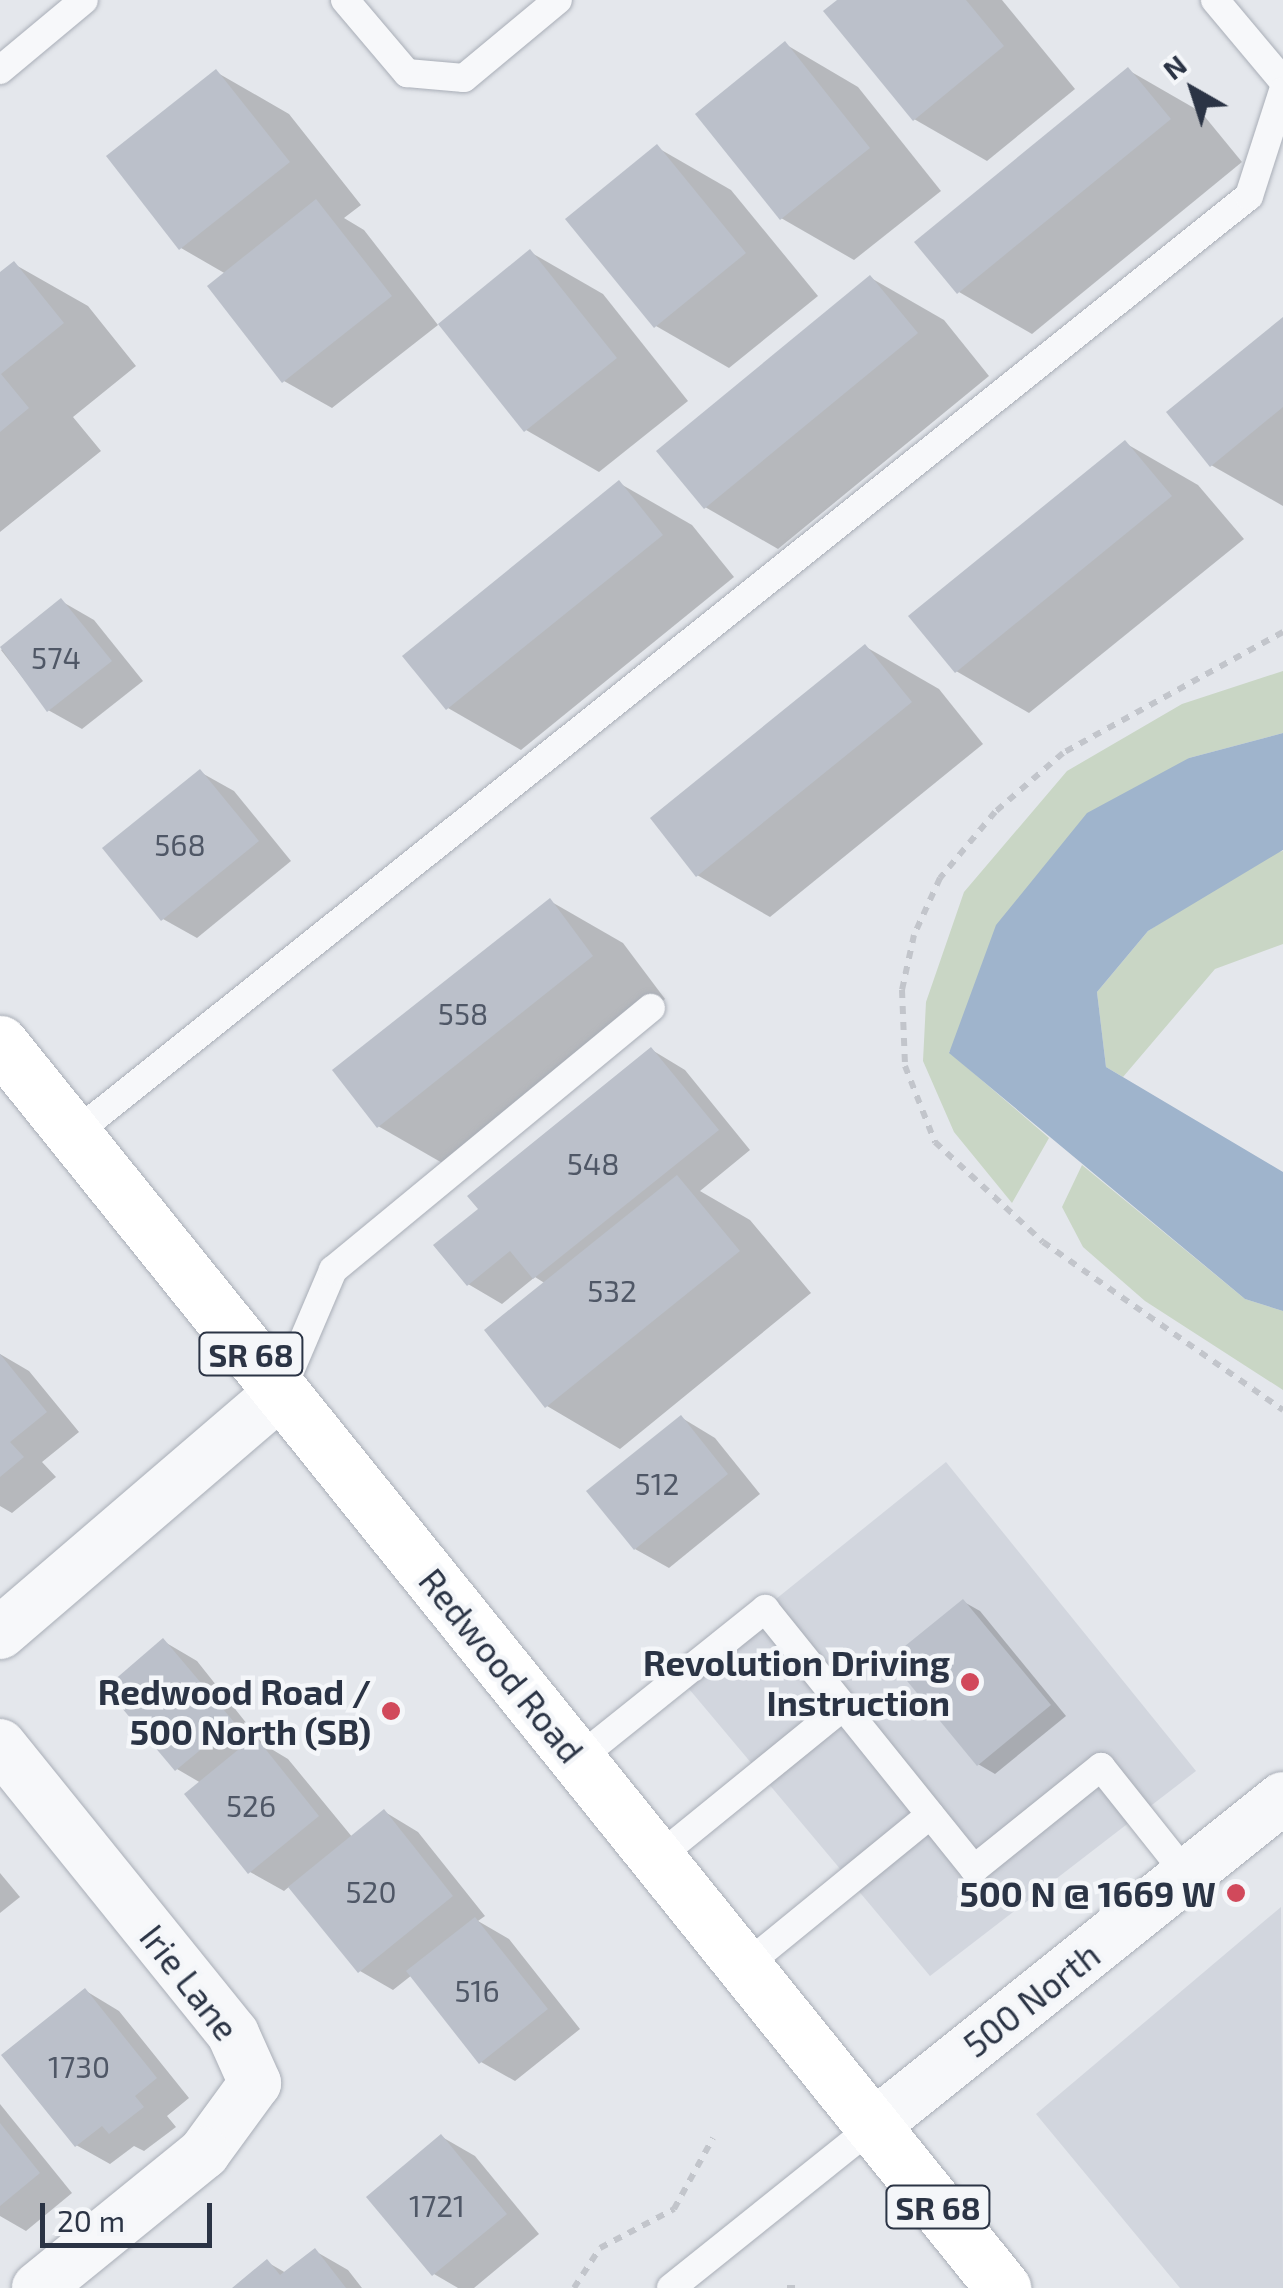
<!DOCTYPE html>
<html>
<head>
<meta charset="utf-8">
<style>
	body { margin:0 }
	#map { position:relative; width:1283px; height:2288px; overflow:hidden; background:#e4e7ec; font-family:"Exo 2",sans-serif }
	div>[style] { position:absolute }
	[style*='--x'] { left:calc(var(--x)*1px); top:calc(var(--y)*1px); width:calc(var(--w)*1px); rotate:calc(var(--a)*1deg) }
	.built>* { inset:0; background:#d2d6de }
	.green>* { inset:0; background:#c9d6c5 }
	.water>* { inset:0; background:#9fb4cc }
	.shadow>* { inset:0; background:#0003 }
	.building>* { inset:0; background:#bbc0ca }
	.path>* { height:6px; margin-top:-3px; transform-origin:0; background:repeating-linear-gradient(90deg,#c2c5cb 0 8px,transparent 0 16px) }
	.roads { filter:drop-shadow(0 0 2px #a9aeb7) drop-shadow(0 0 2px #a9aeb7) }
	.service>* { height:28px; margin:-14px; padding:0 14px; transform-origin:14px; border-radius:14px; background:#f7f8fa }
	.minor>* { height:52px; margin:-26px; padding:0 26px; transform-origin:26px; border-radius:26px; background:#f7f8fa }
	.primary>* { height:55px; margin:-27.5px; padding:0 27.5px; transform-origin:27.5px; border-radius:27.5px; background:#fff }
	.dots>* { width:28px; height:28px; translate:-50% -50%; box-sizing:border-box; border:5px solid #f4f6f9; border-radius:50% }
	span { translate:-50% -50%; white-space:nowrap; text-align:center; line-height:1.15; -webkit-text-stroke:9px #f4f6f9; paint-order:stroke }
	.number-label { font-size:30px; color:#4f5766 }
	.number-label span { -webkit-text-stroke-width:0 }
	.shield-label span { padding:2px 8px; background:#f4f6f9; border:2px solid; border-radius:8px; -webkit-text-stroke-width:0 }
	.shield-label { font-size:32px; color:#2b3445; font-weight:700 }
	.poi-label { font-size:35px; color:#2b3445; font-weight:700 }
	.right { translate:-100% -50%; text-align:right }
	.street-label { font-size:35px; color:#2b3445 }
	.north { position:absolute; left:1143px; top:40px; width:100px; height:100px; -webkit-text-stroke:8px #f4f6f9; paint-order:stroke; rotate:321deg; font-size:28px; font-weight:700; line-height:40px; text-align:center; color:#2b3445 }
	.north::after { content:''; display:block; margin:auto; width:35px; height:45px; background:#2b3445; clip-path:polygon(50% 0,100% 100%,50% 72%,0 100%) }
	.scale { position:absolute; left:40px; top:2203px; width:172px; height:45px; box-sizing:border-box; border:5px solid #2b3445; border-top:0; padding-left:12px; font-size:30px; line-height:35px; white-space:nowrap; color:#2b3445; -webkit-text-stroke:8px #f4f6f9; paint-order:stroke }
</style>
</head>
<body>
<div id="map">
	<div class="built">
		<i style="clip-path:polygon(946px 1462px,1196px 1771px,930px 1976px,679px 1677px)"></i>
		<i style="clip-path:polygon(1281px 1907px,1283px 2288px,1180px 2288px,1036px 2114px)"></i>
	</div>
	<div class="green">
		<i style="clip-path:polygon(1283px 671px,1283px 733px,1189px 758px,949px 1052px,1049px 1138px,1012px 1203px,954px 1132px,923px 1061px,926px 1002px,964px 892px,1067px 771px,1182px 704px)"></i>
		<i style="clip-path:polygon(1283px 851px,1283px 944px,1215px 969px,1123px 1077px,1106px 1067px,1097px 992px,1148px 931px,1267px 854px)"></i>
		<i style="clip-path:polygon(1082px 1165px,1245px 1299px,1283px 1311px,1283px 1390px,1145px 1301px,1083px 1247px,1062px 1207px)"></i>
	</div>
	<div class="water">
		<i style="clip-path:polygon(1283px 733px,1283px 850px,1148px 931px,1097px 992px,1106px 1067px,1283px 1172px,1283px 1311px,1245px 1299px,949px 1053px,996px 925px,1087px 813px,1189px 758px)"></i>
	</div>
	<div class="shadow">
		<i style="clip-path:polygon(841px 0,1002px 0,1075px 89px,987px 161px,914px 119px)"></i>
		<i style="clip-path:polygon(785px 44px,858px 87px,941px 191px,854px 260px,781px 218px)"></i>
		<i style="clip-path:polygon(1128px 70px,1201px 112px,1242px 162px,1032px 334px,959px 292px)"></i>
		<i style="clip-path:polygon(216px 72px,289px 114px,361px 205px,344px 218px,364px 230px,438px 325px,332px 408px,284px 381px,226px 274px,181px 248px)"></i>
		<i style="clip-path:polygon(658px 148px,731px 190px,818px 296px,729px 368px,656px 326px)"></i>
		<i style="clip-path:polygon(530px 252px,603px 294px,688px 401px,599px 472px,526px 430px)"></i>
		<i style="clip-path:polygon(14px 264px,88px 306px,136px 366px,73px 417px,101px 451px,0 532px,0 275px)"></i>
		<i style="clip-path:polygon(871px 278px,944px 320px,989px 376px,778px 549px,705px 507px)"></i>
		<i style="clip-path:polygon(1283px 320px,1283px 506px,1211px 465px)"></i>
		<i style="clip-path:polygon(1125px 443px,1198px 485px,1244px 539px,1029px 713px,956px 671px)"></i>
		<i style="clip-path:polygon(619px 483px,692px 525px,734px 577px,521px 750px,448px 708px)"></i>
		<i style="clip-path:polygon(61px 601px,94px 620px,143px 681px,82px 729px,48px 710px,1px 650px)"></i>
		<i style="clip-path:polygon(866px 647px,939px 689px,983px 744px,770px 917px,697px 875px)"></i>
		<i style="clip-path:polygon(200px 772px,234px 791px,291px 861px,197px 938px,163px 919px)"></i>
		<i style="clip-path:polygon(550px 901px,623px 943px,665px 999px,451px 1168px,378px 1126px)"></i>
		<i style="clip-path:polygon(652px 1050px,685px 1070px,750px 1150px,700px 1191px,750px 1220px,811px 1293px,620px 1449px,547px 1406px,546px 1284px,535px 1277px,502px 1304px,468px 1284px,481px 1210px)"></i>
		<i style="clip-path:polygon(0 1354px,29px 1371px,79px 1432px,42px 1462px,56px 1477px,12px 1513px,0 1506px)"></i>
		<i style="clip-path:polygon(682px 1418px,715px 1438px,760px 1494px,669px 1568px,635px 1549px)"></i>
		<i style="clip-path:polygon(964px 1602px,980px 1611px,1066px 1716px,995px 1774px,978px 1764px)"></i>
		<i style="clip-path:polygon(163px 1641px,197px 1661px,263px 1744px,288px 1759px,353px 1838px,385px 1812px,418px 1832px,485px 1916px,478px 1921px,509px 1939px,580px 2029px,515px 2081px,481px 2062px,412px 1975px,393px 1990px,360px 1971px,290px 1886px,284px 1891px,250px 1872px,201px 1783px,177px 1769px)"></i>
		<i style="clip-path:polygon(0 1873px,20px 1897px,0 1913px)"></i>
		<i style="clip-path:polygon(86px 1991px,119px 2011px,189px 2098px,167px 2116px,176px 2127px,144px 2151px,134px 2146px,110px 2164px,76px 2145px)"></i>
		<i style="clip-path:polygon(0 2104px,72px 2193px,26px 2231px,0 2216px)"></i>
		<i style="clip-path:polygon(442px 2137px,475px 2156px,539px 2234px,474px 2288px,458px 2288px,434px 2274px,369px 2197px)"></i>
		<i style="clip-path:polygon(315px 2251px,348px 2270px,362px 2288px,236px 2288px,267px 2262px,286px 2273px)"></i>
	</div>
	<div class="building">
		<i style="clip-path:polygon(837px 0,966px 0,1004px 46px,913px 121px,823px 11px)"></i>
		<i style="clip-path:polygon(785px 41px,870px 148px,780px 220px,695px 114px)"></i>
		<i style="clip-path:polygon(1128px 67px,1171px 119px,957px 294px,914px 242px)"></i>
		<i style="clip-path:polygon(216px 69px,290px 162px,179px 250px,106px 156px)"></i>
		<i style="clip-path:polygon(657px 144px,746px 253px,654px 328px,565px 219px)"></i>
		<i style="clip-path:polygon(316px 199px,392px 296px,282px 383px,207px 286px)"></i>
		<i style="clip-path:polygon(530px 249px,617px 358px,524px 432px,438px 324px)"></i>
		<i style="clip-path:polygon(14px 261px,64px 323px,1px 374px,29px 408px,0 432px,0 272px)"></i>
		<i style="clip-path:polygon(870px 275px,918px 333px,704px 509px,656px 451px)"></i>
		<i style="clip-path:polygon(1283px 317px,1283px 407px,1210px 467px,1166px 412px)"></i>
		<i style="clip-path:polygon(1125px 440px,1172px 496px,955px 673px,908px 616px)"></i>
		<i style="clip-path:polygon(619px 480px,663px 535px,446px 710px,402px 656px)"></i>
		<i style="clip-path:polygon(61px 598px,112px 661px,47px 712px,0 647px)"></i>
		<i style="clip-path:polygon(865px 644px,912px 702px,696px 877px,650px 818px)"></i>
		<i style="clip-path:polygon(200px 769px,259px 841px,161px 921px,102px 848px)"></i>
		<i style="clip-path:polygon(550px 898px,593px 956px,377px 1128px,332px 1070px)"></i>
		<i style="clip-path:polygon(651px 1047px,719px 1130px,533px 1279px,510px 1251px,467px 1286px,433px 1245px,478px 1209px,467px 1196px)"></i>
		<i style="clip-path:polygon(677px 1175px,740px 1251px,545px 1408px,484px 1330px)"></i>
		<i style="clip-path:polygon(0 1354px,47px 1412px,10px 1442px,24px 1457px,0 1477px)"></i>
		<i style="clip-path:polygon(681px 1415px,728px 1474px,634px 1550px,586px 1491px)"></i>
		<i style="clip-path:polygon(963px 1599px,1051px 1705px,977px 1766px,889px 1659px)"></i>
		<i style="clip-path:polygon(163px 1638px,234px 1722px,175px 1771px,105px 1688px)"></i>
		<i style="clip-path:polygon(255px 1736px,319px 1816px,248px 1874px,184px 1794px)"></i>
		<i style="clip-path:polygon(384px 1809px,453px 1896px,358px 1973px,288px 1887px)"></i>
		<i style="clip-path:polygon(475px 1917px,548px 2009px,479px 2064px,406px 1971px)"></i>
		<i style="clip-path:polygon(85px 1988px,157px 2078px,135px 2096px,144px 2107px,109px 2134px,102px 2126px,75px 2147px,1px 2055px)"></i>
		<i style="clip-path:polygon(0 2123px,40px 2173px,0 2206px)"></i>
		<i style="clip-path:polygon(441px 2134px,507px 2214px,432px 2276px,366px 2197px)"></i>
		<i style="clip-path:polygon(315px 2248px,346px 2288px,232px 2288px,267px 2259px,280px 2275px)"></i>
	</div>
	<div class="path">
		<i style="--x:1283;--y:632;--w:251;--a:151.2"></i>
		<i style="--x:1063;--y:753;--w:90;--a:139.1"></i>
		<i style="--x:995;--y:812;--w:86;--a:129.8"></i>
		<i style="--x:940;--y:878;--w:63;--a:114.5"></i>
		<i style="--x:914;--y:935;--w:56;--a:102.3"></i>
		<i style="--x:902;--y:990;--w:76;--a:87.7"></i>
		<i style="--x:905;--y:1066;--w:82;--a:68.5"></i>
		<i style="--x:935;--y:1142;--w:147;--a:42.8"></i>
		<i style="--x:1043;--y:1242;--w:293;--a:35"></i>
		<i style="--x:574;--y:2288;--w:48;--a:-57"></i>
		<i style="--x:600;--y:2248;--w:84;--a:-27.8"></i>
		<i style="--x:674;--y:2209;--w:81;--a:-61.2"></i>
		<i style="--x:787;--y:2288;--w:15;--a:0"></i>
	</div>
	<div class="roads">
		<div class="service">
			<i style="--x:345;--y:0;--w:96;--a:49.7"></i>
			<i style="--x:407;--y:73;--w:57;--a:5"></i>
			<i style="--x:464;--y:78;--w:122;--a:-39.7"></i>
			<i style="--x:1215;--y:0;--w:106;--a:50"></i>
			<i style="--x:0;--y:70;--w:109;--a:-39.8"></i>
			<i style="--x:74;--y:1134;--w:1503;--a:-38.6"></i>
			<i style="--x:1249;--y:196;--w:110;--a:-72.1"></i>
			<i style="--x:281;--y:1392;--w:133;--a:-66.9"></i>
			<i style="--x:333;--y:1270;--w:412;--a:-39.5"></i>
			<i style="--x:578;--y:1759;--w:240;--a:-38.7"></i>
			<i style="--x:765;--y:1609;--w:334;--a:51.2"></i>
			<i style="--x:974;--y:1869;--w:163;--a:-38.8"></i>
			<i style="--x:1101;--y:1767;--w:138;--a:51.5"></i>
			<i style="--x:657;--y:1858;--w:240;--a:-39.1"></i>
			<i style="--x:745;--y:1966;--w:239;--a:-39.2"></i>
			<i style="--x:671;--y:2288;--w:259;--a:-38.7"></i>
		</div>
		<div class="minor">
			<i style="--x:0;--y:1633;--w:370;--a:-40.6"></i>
			<i style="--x:0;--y:1745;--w:371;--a:51.1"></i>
			<i style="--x:233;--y:2034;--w:54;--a:65.8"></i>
			<i style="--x:255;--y:2083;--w:87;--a:126.1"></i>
			<i style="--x:204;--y:2153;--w:214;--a:140.9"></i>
			<i style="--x:873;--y:2126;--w:525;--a:-38.66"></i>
		</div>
		<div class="primary">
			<i style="--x:0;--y:1043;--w:1599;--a:51.14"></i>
		</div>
	</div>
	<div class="dots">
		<i style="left:970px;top:1682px;background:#d1495b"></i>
		<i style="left:391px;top:1711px;background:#d1495b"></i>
		<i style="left:1236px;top:1893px;background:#d1495b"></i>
	</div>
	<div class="number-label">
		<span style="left:56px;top:657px">574</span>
		<span style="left:180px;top:844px">568</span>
		<span style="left:463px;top:1013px">558</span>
		<span style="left:593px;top:1163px">548</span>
		<span style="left:612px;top:1290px">532</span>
		<span style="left:657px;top:1483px">512</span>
		<span style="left:251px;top:1805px">526</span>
		<span style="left:371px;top:1891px">520</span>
		<span style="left:477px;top:1990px">516</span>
		<span style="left:79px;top:2066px">1730</span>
		<span style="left:437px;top:2205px">1721</span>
	</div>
	<div class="shield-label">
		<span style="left:251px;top:1354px">SR 68</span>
		<span style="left:938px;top:2207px">SR 68</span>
	</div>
	<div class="poi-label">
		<span class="right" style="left:950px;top:1682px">Revolution Driving<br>Instruction</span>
		<span class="right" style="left:371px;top:1711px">Redwood Road /<br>500 North (SB)</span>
		<span class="right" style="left:1216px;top:1893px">500 N @ 1669 W</span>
	</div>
	<div class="street-label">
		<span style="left:502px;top:1665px;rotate:51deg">Redwood Road</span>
		<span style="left:190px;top:1982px;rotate:52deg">Irie Lane</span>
		<span style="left:1031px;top:1999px;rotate:-38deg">500 North</span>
	</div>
	<div class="north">N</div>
	<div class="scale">20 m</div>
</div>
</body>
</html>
